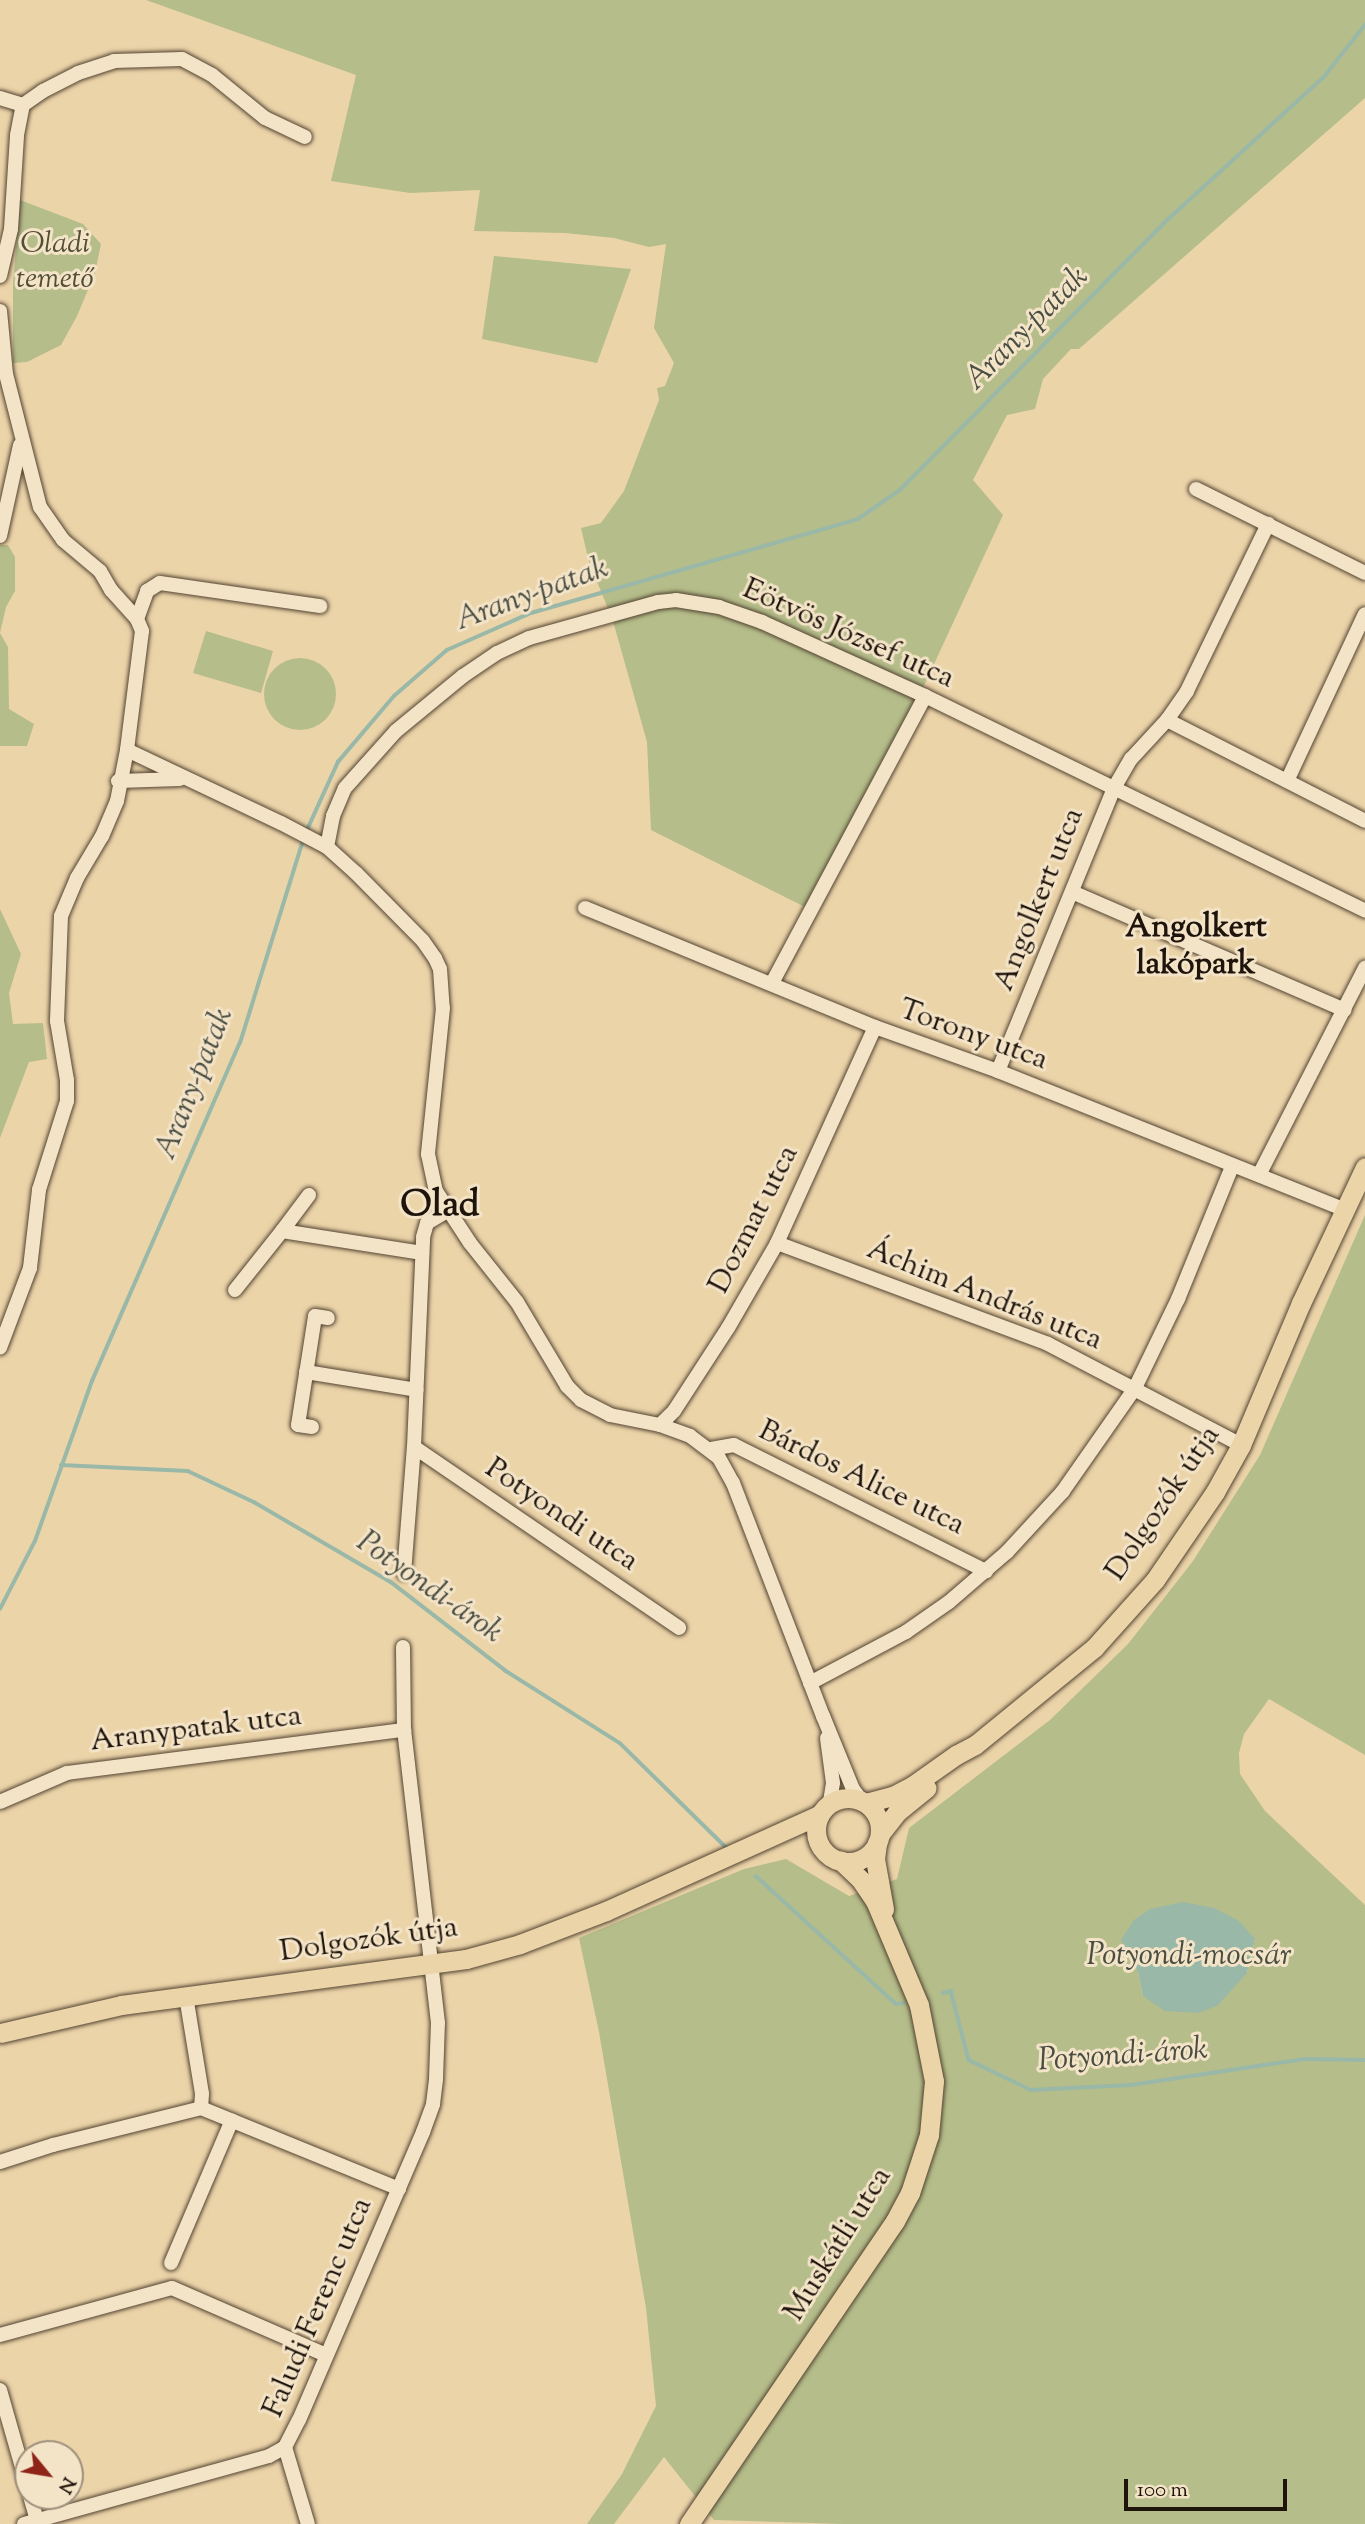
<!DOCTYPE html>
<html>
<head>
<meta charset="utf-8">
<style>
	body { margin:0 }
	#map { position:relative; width:1365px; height:2524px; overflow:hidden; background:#ecd4a9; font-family:"Sorts Mill Goudy",serif }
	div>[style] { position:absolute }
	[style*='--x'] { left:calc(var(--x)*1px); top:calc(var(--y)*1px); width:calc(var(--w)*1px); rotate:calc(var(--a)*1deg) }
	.green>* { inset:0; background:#b5bd8a }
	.round { border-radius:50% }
	.water>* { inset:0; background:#99b8a8 }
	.stream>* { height:3.5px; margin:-1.75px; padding:0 1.75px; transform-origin:1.75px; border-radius:1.75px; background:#99b8a8 }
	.roads { filter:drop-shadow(0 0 2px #524432) drop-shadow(0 0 2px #524432) }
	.minor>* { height:14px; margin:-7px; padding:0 7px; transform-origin:7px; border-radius:7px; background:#f3e3c7 }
	.major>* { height:19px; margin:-9.5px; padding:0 9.5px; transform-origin:9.5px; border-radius:9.5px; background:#ecd4a9 }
	.major>.ring { margin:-9.5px; padding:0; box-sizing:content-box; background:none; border:19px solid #ecd4a9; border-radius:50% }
	span { translate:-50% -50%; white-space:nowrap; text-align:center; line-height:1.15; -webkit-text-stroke:6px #f3e3c7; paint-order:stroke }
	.park-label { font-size:30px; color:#534f37; font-style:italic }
	.street-label { font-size:30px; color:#1e140b }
	.water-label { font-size:32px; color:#494d42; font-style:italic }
	.neighbourhood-label { font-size:32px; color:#1e140b; font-weight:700 }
	.district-label { font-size:37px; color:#1e140b; font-weight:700 }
	.north { position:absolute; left:14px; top:2440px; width:70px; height:70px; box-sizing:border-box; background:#f3e3c7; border:2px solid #9e907c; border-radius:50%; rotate:120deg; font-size:19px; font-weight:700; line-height:28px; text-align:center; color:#1e140b }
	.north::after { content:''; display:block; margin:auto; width:24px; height:32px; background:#8f2418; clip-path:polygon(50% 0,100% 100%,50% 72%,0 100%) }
	.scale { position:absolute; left:1124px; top:2479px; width:163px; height:32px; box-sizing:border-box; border:4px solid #1e140b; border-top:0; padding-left:9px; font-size:21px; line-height:24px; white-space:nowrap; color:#1e140b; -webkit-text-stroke:5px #f3e3c7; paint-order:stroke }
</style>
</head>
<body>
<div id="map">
	<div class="green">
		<i style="clip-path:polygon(146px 0,1365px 0,1365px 98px,1079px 349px,1071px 349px,1043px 379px,1035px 409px,1007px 415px,973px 480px,1003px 515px,922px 690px,805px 907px,651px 830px,647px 742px,613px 621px,589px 562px,581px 528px,601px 523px,624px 491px,659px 400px,657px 388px,665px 386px,674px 363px,654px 328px,666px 244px,649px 247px,614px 238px,565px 233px,474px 231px,480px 190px,410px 193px,331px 181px,356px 75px)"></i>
		<i style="clip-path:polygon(20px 200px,83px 224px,101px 244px,95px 273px,77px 316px,61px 345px,27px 362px,13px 363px,13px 284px)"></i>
		<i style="clip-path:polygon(494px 256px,631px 269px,597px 363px,482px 339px)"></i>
		<i style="clip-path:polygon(0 545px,8px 545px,15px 557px,15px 591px,6px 607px,0 633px,8px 647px,9px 709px,34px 724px,27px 746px,0 746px)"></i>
		<i style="clip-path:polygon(206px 631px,273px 651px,261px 693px,193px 673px)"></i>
		<i class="round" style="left:264px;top:658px;width:72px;height:72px"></i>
		<i style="clip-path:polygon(0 909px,21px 954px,9px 993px,13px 1024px,43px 1023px,47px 1059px,29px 1062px,0 1138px)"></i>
		<i style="clip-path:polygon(evenodd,1365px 1215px,1365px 1755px,1269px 1699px,1244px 1734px,1239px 1753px,1240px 1774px,1265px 1811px,1365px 1905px,1365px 2524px,843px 2524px,714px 2520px,664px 2457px,614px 2524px,587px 2524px,622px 2474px,656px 2406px,646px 2308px,599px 2032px,579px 1938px,744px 1869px,786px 1859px,849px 1896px,897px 1879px,909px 1828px,1050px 1720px,1128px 1644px,1193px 1561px,1260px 1455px,1365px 1215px,1255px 1939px,1247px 1973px,1143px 1996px,1138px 1972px,1255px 1939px)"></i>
	</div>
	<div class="water">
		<i style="clip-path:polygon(1183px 1902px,1214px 1908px,1239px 1921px,1255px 1939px,1247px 1973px,1217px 2006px,1198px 2013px,1165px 2011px,1143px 1996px,1138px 1972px,1121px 1940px,1134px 1920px,1150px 1909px)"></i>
	</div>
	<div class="stream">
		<i style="--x:307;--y:830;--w:75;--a:-65.5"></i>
		<i style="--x:338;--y:762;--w:87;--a:-49.7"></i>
		<i style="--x:394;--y:696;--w:70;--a:-41"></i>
		<i style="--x:447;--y:650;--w:92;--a:-23.8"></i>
		<i style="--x:531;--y:613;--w:340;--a:-16"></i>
		<i style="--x:858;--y:519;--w:51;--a:-34.6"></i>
		<i style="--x:900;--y:490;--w:375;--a:-45.3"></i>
		<i style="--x:1164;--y:223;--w:215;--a:-42.4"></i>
		<i style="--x:1323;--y:78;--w:68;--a:-51.6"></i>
		<i style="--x:61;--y:1465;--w:127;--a:2.7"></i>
		<i style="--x:188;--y:1471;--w:73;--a:25.2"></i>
		<i style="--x:254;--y:1502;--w:159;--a:30.3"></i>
		<i style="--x:391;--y:1582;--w:145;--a:37.7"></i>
		<i style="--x:506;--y:1671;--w:135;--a:32.3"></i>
		<i style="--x:620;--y:1743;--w:148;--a:44.5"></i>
		<i style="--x:0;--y:1609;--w:76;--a:-62.8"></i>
		<i style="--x:35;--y:1541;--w:170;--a:-70.4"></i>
		<i style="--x:92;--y:1381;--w:369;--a:-66.4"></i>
		<i style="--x:240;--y:1043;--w:212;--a:-72.7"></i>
		<i style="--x:756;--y:1876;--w:190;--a:42.4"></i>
		<i style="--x:896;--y:2004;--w:7;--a:-8"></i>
		<i style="--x:943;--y:1993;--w:8;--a:-14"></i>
		<i style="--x:951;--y:1991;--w:71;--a:75.4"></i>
		<i style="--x:969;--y:2060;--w:69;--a:25.8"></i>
		<i style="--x:1031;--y:2090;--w:100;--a:-2.9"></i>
		<i style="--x:1131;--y:2085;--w:177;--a:-8.5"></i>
		<i style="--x:1306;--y:2059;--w:59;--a:1"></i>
	</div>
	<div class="roads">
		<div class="minor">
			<i style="--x:0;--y:98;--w:24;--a:17"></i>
			<i style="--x:0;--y:276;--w:48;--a:-76.8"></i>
			<i style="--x:11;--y:229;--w:94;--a:-86.3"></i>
			<i style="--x:17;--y:135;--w:31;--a:-79"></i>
			<i style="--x:23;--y:105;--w:24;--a:-35"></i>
			<i style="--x:43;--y:91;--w:39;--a:-27"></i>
			<i style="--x:78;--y:73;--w:38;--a:-18"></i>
			<i style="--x:114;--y:61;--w:68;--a:-1.7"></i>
			<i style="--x:182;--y:59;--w:34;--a:28"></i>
			<i style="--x:212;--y:75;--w:68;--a:39.1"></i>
			<i style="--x:265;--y:118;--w:44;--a:25.4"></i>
			<i style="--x:0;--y:311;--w:63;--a:84.6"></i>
			<i style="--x:6;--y:374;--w:137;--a:75.7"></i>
			<i style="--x:40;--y:507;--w:40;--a:55.1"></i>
			<i style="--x:63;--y:540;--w:48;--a:40"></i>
			<i style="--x:100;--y:571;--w:22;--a:60"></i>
			<i style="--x:111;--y:590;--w:39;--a:48"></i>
			<i style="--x:137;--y:619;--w:13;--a:67"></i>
			<i style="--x:142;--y:631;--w:120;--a:97.2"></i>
			<i style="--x:127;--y:750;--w:52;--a:101.1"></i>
			<i style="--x:117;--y:801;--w:38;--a:113"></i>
			<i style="--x:102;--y:836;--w:49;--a:120.8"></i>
			<i style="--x:77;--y:878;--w:41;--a:112.8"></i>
			<i style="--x:61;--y:916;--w:105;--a:92.2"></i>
			<i style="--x:57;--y:1021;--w:60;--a:80.4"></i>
			<i style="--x:67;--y:1080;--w:21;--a:90"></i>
			<i style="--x:67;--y:1101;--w:93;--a:107.5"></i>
			<i style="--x:39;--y:1190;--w:79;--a:96.6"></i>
			<i style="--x:30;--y:1268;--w:85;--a:110.6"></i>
			<i style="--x:1196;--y:489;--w:189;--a:26.4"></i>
			<i style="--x:0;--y:536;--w:93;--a:-77.6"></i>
			<i style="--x:137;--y:619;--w:30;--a:-70"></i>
			<i style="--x:147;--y:591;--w:15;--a:-32"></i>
			<i style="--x:160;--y:583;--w:162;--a:8.2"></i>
			<i style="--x:1167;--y:720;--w:222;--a:27"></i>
			<i style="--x:127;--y:750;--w:170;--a:25.4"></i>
			<i style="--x:281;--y:823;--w:52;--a:27.6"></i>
			<i style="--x:327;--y:847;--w:39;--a:42"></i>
			<i style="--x:356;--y:873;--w:95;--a:45.4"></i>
			<i style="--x:423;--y:941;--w:21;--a:55"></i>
			<i style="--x:435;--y:958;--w:12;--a:66"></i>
			<i style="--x:440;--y:969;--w:39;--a:86"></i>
			<i style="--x:443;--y:1008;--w:147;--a:95.9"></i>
			<i style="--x:428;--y:1154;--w:38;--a:78"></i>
			<i style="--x:436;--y:1191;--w:62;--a:56.8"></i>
			<i style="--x:470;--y:1243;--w:75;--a:51.5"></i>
			<i style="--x:517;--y:1302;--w:98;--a:59.2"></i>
			<i style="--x:567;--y:1386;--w:20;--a:45"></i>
			<i style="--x:581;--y:1400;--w:33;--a:27"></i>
			<i style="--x:610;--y:1415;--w:51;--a:11.3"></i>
			<i style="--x:660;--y:1425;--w:32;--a:20"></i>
			<i style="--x:690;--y:1436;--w:36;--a:37"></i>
			<i style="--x:719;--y:1458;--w:29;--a:61"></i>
			<i style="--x:733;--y:1483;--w:250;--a:68.9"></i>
			<i style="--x:823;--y:1716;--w:79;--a:67.7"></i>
			<i style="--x:853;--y:1789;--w:14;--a:54"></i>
			<i style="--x:118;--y:781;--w:62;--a:-1.8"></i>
			<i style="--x:1287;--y:781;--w:184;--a:-65"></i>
			<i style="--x:327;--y:847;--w:32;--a:-79"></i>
			<i style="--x:333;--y:816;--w:30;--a:-67"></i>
			<i style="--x:345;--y:788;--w:76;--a:-48.2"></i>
			<i style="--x:396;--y:731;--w:87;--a:-39.4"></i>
			<i style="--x:463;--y:676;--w:41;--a:-34.1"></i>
			<i style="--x:497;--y:653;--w:35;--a:-25"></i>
			<i style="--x:529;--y:638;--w:134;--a:-15.6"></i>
			<i style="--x:658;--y:602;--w:18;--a:-6"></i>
			<i style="--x:676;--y:600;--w:44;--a:9.2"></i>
			<i style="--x:719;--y:607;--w:46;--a:19.2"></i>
			<i style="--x:762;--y:622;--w:179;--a:24.4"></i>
			<i style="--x:925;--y:696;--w:490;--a:26"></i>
			<i style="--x:1072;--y:892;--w:297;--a:23.4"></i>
			<i style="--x:585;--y:908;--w:313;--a:22.3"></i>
			<i style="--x:875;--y:1027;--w:131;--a:19.7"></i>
			<i style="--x:998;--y:1071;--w:374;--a:21.8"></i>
			<i style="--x:772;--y:983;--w:325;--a:-61.9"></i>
			<i style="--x:998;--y:1071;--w:306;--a:-67.7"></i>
			<i style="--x:1114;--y:788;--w:34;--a:-60"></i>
			<i style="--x:1131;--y:759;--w:53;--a:-47.3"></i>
			<i style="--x:1167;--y:720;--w:35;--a:-55"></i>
			<i style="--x:1187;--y:691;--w:186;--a:-64.1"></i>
			<i style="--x:1259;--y:1175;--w:233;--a:-62.9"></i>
			<i style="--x:282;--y:1231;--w:45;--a:-53.1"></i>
			<i style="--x:777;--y:1243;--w:289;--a:20.4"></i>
			<i style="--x:1048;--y:1344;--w:218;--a:27.6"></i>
			<i style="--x:235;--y:1290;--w:75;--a:-51.5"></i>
			<i style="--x:282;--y:1231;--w:142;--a:8.9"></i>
			<i style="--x:306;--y:1372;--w:112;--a:9.2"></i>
			<i style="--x:660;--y:1425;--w:20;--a:-45"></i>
			<i style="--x:674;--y:1411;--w:99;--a:-57"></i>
			<i style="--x:728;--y:1328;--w:98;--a:-60"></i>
			<i style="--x:777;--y:1243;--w:237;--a:-65.6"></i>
			<i style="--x:312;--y:1427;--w:14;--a:-172"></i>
			<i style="--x:298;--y:1425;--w:110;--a:-81.1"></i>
			<i style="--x:315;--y:1316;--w:13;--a:9"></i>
			<i style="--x:414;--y:1447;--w:321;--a:34.3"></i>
			<i style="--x:711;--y:1449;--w:23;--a:-10"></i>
			<i style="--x:734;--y:1445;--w:282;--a:26.6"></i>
			<i style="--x:404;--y:1573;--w:126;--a:-85.5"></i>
			<i style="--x:414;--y:1447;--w:210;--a:-87.5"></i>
			<i style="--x:423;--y:1237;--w:15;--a:-74"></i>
			<i style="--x:427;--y:1223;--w:23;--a:-31"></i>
			<i style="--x:810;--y:1683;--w:109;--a:-28"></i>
			<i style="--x:906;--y:1632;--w:52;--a:-34.9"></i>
			<i style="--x:949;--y:1602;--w:77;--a:-40.8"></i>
			<i style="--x:1007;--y:1552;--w:83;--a:-47.4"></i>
			<i style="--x:1063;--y:1491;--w:126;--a:-55"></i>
			<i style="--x:1135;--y:1388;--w:99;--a:-64.2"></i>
			<i style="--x:1178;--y:1299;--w:143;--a:-67.8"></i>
			<i style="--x:827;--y:1738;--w:45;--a:82.4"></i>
			<i style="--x:833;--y:1783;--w:20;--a:99"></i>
			<i style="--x:0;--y:1802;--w:73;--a:-23.4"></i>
			<i style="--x:67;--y:1773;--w:340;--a:-7.3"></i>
			<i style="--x:186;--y:1996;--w:99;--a:80.7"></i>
			<i style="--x:202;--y:2094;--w:14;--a:94"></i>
			<i style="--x:0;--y:2162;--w:56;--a:-17.8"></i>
			<i style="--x:53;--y:2145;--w:153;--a:-14"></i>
			<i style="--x:201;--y:2108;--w:214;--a:22.2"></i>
			<i style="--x:171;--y:2263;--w:155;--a:-66.9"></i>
			<i style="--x:0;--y:2335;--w:178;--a:-15.3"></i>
			<i style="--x:172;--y:2288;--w:168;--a:23.5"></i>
			<i style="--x:0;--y:2390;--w:102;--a:74.1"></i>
			<i style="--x:285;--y:2447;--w:80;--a:73.4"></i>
			<i style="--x:30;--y:2496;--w:29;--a:74"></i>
			<i style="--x:24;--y:2524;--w:254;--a:-15.5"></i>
			<i style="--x:269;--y:2456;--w:18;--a:-29"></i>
			<i style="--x:285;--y:2447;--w:30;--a:-63"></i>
			<i style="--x:299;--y:2420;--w:314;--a:-66.7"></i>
			<i style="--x:423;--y:2132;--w:30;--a:-70"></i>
			<i style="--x:433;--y:2104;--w:25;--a:-83"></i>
			<i style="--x:436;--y:2079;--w:56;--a:-88"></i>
			<i style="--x:438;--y:2023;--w:295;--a:-96.6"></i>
			<i style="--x:404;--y:1730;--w:83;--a:-90.7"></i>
		</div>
		<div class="major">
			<i class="ring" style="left:816px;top:1798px;width:45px;height:45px"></i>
			<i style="--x:866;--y:1803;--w:28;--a:-15"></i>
			<i style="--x:893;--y:1796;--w:21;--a:-28"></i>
			<i style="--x:912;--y:1786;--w:54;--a:-35.2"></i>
			<i style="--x:956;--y:1755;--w:21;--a:-28"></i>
			<i style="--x:975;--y:1745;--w:154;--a:-39.2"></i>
			<i style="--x:1094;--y:1648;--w:91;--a:-48.1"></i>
			<i style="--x:1155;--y:1580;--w:107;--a:-55.7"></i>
			<i style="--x:1215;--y:1492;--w:54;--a:-61"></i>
			<i style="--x:1241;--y:1445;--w:154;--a:-67.1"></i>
			<i style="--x:1301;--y:1303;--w:150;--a:-64.8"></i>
			<i style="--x:880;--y:1834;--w:28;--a:-52"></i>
			<i style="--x:897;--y:1812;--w:38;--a:-39"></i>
			<i style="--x:877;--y:1843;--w:16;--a:97"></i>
			<i style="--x:875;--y:1859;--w:51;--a:79.8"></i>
			<i style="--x:0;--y:2033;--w:124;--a:-13"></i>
			<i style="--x:121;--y:2005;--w:348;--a:-7.6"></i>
			<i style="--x:466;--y:1959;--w:56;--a:-15.5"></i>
			<i style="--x:520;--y:1944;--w:92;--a:-21"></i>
			<i style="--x:606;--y:1911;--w:234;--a:-24.3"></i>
			<i style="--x:689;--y:2524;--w:366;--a:-55.8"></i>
			<i style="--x:895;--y:2221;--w:32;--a:-62"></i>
			<i style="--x:910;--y:2193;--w:61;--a:-71.9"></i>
			<i style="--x:929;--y:2135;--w:54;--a:-84.7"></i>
			<i style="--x:934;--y:2081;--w:77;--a:-101.2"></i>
			<i style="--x:919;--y:2005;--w:113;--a:-112.9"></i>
			<i style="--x:875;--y:1901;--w:25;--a:-124"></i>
			<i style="--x:861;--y:1880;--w:28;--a:-136"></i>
		</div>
	</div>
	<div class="park-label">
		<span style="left:55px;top:262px">Oladi<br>temető</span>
	</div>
	<div class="street-label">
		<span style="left:848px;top:635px;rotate:24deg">Eötvös József utca</span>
		<span style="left:1040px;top:900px;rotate:-68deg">Angolkert utca</span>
		<span style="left:973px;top:1036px;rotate:20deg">Torony utca</span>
		<span style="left:755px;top:1220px;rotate:-63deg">Dozmat utca</span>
		<span style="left:984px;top:1296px;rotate:22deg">Áchim András utca</span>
		<span style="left:861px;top:1479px;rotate:26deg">Bárdos Alice utca</span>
		<span style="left:1164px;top:1504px;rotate:-56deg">Dolgozók útja</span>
		<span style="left:561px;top:1516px;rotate:34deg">Potyondi utca</span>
		<span style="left:196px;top:1730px;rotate:-7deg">Aranypatak utca</span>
		<span style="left:369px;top:1941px;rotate:-8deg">Dolgozók útja</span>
		<span style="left:839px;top:2245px;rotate:-58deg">Muskátli utca</span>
		<span style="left:319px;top:2308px;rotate:-67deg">Faludi Ferenc utca</span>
	</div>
	<div class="water-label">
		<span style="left:1027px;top:329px;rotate:-45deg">Arany-patak</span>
		<span style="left:532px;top:595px;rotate:-20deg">Arany-patak</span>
		<span style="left:195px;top:1084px;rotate:-68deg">Arany-patak</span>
		<span style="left:429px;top:1588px;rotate:35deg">Potyondi-árok</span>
		<span style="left:1189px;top:1956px">Potyondi-mocsár</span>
		<span style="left:1123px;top:2056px;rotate:-4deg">Potyondi-árok</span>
	</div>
	<div class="neighbourhood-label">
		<span style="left:1196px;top:947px">Angolkert<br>lakópark</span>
	</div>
	<div class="district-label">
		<span style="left:440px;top:1206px">Olad</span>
	</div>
	<div class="north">N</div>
	<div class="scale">100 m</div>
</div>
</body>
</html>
